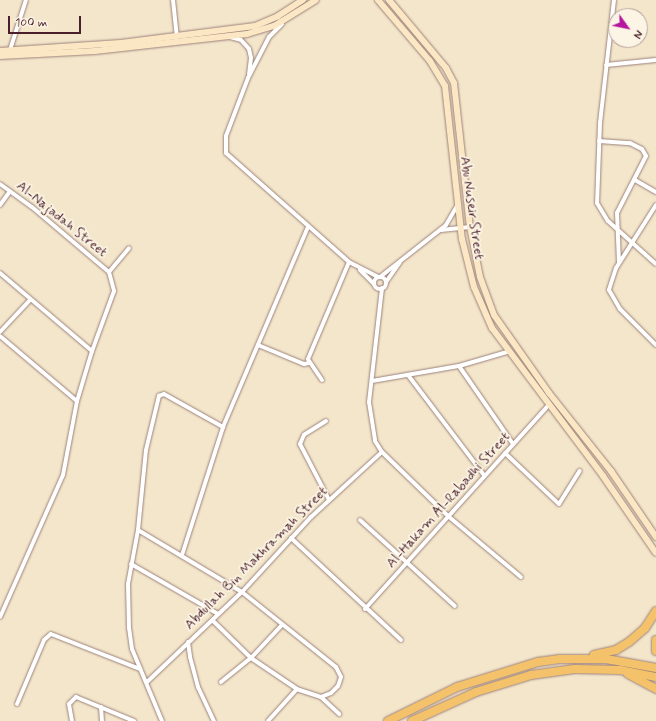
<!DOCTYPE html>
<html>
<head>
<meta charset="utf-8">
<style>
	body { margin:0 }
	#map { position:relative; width:656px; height:721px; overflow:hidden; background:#f3e6cb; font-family:Mynerve,sans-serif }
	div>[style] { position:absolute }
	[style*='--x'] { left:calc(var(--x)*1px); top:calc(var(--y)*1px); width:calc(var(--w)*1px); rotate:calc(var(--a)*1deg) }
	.roads { filter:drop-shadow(0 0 1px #9e827b) drop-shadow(0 0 1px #9e827b) }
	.street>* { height:4px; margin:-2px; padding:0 2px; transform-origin:2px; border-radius:2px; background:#fff }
	.street>.ring { margin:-2px; padding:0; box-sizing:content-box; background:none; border:4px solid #fff; border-radius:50% }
	.secondary>* { height:6px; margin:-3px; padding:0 3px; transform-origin:3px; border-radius:3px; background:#fbe7c3 }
	.highway>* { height:8px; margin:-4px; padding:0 4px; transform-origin:4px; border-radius:4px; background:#f4c26a }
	span { translate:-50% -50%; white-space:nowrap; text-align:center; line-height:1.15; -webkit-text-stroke:3.5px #fcf5e5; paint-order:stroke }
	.street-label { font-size:14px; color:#4a1f2b }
	.north { position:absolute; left:608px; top:8px; width:40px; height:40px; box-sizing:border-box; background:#fcf5e5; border:1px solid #b59f9b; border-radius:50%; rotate:123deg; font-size:11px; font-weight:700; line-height:16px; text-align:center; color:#4a1f2b }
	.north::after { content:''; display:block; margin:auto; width:14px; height:18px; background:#b5179e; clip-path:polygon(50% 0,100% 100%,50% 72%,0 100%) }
	.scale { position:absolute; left:8px; top:16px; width:73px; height:18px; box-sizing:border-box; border:2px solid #4a1f2b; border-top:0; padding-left:5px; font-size:12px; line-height:14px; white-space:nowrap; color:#4a1f2b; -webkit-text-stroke:3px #fcf5e5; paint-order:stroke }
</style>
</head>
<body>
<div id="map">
	<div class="roads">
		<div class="street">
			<i style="--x:173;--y:0;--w:37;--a:84"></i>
			<i style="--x:614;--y:0;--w:124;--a:96.5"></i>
			<i style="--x:600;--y:123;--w:80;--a:92.1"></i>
			<i style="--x:597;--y:203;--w:21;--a:59"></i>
			<i style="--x:608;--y:221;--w:64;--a:41.9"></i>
			<i style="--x:282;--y:24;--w:18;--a:135"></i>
			<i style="--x:269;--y:37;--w:46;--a:117.1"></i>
			<i style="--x:248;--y:78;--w:62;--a:110.8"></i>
			<i style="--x:226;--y:136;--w:17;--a:90"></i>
			<i style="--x:226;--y:153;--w:164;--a:41.5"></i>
			<i style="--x:349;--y:262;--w:33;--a:27"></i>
			<i style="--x:230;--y:37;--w:11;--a:15"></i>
			<i style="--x:241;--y:40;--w:12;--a:48"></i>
			<i style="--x:249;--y:49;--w:9;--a:77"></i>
			<i style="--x:251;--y:58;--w:16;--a:97"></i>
			<i style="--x:10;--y:50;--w:52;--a:-72.3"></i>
			<i style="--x:606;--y:65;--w:50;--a:-5.7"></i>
			<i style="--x:599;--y:141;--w:31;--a:4"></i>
			<i style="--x:630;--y:143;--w:13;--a:27"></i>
			<i style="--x:642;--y:149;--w:8;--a:60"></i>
			<i style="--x:646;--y:156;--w:64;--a:117"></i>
			<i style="--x:617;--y:213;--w:49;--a:87.7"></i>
			<i style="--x:635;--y:180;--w:24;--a:30"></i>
			<i style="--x:0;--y:184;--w:39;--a:36"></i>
			<i style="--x:32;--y:207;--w:101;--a:40.2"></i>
			<i style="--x:109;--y:272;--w:20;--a:75"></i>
			<i style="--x:114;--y:291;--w:64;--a:110.1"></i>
			<i style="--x:92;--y:351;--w:52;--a:106.7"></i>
			<i style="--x:77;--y:401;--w:75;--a:100.7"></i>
			<i style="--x:63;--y:475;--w:155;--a:113.9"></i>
			<i style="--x:0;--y:205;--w:17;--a:-54"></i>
			<i style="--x:656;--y:205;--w:75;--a:122.4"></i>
			<i style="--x:616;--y:268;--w:23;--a:108"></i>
			<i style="--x:609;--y:290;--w:22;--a:60"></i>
			<i style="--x:620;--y:309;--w:51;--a:45"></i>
			<i style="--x:441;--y:230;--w:29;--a:-6"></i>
			<i style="--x:360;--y:270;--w:20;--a:45"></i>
			<i style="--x:109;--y:272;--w:31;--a:-50"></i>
			<i style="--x:0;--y:273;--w:121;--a:40.3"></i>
			<i style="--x:380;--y:277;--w:84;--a:-38.2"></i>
			<i style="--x:446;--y:225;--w:22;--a:-60"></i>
			<i class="ring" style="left:374px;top:277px;width:8px;height:8px"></i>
			<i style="--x:386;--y:282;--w:24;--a:-55"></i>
			<i style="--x:382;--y:288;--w:115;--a:96.5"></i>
			<i style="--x:369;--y:402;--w:39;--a:81"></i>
			<i style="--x:375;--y:441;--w:13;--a:58"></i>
			<i style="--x:382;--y:452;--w:92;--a:44.1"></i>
			<i style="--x:448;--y:516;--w:95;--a:39.9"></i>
			<i style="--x:0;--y:332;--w:44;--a:-46.8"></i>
			<i style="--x:0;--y:336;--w:101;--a:40.2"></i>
			<i style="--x:258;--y:345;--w:50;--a:22.4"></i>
			<i style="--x:304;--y:364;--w:5;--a:-11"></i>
			<i style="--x:459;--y:366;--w:95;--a:55.3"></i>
			<i style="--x:408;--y:375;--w:126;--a:52.8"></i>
			<i style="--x:322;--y:380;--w:25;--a:-124"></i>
			<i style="--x:308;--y:359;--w:105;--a:-67.1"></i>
			<i style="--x:372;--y:381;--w:88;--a:-9.8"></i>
			<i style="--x:459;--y:366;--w:50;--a:-16.3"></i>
			<i style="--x:326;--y:421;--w:26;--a:148"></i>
			<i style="--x:304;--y:435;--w:10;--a:114"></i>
			<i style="--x:300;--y:444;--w:63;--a:62.6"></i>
			<i style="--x:505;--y:453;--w:74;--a:43.4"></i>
			<i style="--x:559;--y:504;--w:39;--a:-58"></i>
			<i style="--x:360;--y:520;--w:128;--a:42.2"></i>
			<i style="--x:138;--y:530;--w:80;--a:-84.3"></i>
			<i style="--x:146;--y:450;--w:56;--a:-76.5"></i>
			<i style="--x:159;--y:396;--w:5;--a:-22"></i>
			<i style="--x:164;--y:394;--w:68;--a:29.2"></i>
			<i style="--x:291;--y:538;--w:150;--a:42.8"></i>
			<i style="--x:182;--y:555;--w:134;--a:-72.2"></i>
			<i style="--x:223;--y:427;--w:217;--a:-67"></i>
			<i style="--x:131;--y:564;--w:100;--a:29.9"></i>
			<i style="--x:365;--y:609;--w:273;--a:-48"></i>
			<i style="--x:188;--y:642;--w:15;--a:82"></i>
			<i style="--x:190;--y:657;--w:31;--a:75"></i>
			<i style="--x:198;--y:687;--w:38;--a:65"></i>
			<i style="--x:147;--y:682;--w:131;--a:-43.5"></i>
			<i style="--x:242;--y:592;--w:102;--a:-47.4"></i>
			<i style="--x:311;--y:517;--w:96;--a:-42.5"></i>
			<i style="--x:221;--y:682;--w:38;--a:-39"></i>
			<i style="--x:251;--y:658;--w:45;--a:-46.8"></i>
			<i style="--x:321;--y:697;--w:25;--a:43"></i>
			<i style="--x:17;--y:704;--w:69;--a:-67.1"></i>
			<i style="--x:44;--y:640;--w:9;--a:-41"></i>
			<i style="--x:51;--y:634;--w:96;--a:21.5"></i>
			<i style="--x:101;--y:707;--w:14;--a:86"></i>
			<i style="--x:72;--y:721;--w:17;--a:-100"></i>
			<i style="--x:69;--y:704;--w:10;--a:-45"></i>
			<i style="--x:76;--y:697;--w:63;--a:22.5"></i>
			<i style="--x:162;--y:721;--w:78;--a:-112.6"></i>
			<i style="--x:132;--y:649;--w:21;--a:-98"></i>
			<i style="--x:129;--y:628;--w:44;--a:-91.3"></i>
			<i style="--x:128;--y:584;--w:55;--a:-79.5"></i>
			<i style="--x:138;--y:530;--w:121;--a:30.8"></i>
			<i style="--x:242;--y:592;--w:120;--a:38.6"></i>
			<i style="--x:336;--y:667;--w:11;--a:63"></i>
			<i style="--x:341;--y:677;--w:9;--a:108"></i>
			<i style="--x:338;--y:686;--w:10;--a:135"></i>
			<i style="--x:331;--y:693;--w:11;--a:158"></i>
			<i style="--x:321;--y:697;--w:25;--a:-162"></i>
			<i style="--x:297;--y:689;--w:55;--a:-146"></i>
			<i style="--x:251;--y:658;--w:54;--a:-135.7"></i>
			<i style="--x:268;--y:721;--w:43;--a:-47.8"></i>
		</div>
		<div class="secondary">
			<i style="--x:378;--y:0;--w:80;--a:49.6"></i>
			<i style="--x:430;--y:61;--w:29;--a:59"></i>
			<i style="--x:445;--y:86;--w:154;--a:83.7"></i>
			<i style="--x:462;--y:239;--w:49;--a:76"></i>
			<i style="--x:474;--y:287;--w:45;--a:66.3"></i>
			<i style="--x:492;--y:328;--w:185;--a:53.1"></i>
			<i style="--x:603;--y:476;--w:93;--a:55.5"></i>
			<i style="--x:389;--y:0;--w:89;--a:50"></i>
			<i style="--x:446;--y:68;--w:17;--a:62"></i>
			<i style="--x:454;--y:83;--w:145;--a:83.7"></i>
			<i style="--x:470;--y:227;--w:51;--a:78.7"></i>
			<i style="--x:480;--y:277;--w:40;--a:69.8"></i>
			<i style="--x:494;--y:315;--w:95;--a:54.8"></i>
			<i style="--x:549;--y:393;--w:100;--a:51.5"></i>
			<i style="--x:611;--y:471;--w:80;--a:55.7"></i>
			<i style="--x:0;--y:51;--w:121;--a:-3.8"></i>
			<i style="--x:121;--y:43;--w:135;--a:-7.2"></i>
			<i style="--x:255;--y:26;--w:25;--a:-23"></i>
			<i style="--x:278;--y:16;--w:30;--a:-33"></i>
			<i style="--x:0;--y:56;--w:95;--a:-3"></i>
			<i style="--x:95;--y:51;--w:153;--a:-6.4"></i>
			<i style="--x:247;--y:34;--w:28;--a:-17"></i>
			<i style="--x:274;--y:26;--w:49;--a:-31.8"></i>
		</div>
		<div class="highway">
			<i style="--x:656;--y:640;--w:11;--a:90"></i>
			<i style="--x:594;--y:655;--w:23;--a:-13"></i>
			<i style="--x:616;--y:650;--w:15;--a:-32"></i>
			<i style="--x:629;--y:642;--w:21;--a:-41"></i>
			<i style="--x:645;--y:628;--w:20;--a:-57"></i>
			<i style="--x:628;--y:674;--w:32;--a:28"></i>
			<i style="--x:388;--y:721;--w:77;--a:-26.2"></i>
			<i style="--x:457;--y:687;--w:85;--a:-17.2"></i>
			<i style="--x:538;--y:662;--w:22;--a:-8"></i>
			<i style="--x:560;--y:659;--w:46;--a:0"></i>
			<i style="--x:606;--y:659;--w:51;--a:10.2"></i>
			<i style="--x:412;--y:721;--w:70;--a:-24.4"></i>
			<i style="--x:476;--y:692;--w:58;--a:-17.2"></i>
			<i style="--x:531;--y:675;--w:44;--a:-7.8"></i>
			<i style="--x:575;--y:669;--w:45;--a:1.3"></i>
			<i style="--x:620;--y:670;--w:37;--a:11"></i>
		</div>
	</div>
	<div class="street-label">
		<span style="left:472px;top:208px;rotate:82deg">Abu Nuseir Street</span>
		<span style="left:62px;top:219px;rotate:39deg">Al-Najadah Street</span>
		<span style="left:448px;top:500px;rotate:-48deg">Al-Hakam Al-Rabadhi Street</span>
		<span style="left:256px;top:558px;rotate:-45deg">Abdullah Bin Makhramah Street</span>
	</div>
	<div class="north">N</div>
	<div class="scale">100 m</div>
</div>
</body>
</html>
